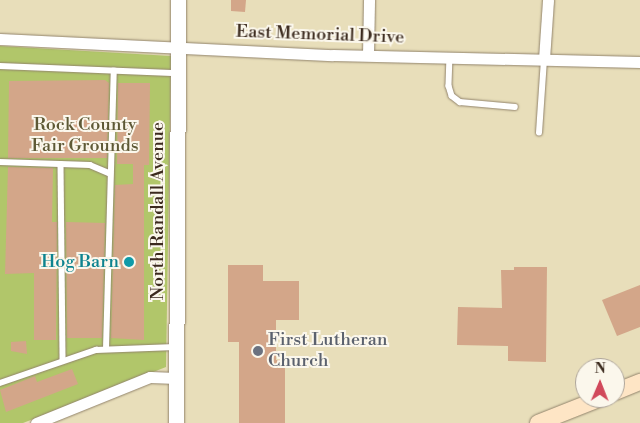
<!DOCTYPE html>
<html>
<head>
<meta charset="utf-8">
<style>
	body { margin:0 }
	#map { position:relative; width:640px; height:423px; overflow:hidden; background:#e8deba; font-family:"Libre Bodoni",serif }
	div>[style] { position:absolute }
	[style*='--x'] { left:calc(var(--x)*1px); top:calc(var(--y)*1px); width:calc(var(--w)*1px); rotate:calc(var(--a)*1deg) }
	.green>* { inset:0; background:#b1c66a }
	.building>* { inset:0; background:#d3a689 }
	.roads { filter:drop-shadow(0 0 1px #92846c) drop-shadow(0 0 1px #92846c) }
	.service>* { height:5.5px; margin:-2.75px; padding:0 2.75px; transform-origin:2.75px; border-radius:2.75px; background:#fff }
	.minor>* { height:11px; margin:-5.5px; padding:0 5.5px; transform-origin:5.5px; border-radius:5.5px; background:#fff }
	.tertiary>* { height:15px; margin:-7.5px; padding:0 7.5px; transform-origin:7.5px; border-radius:7.5px; background:#fff }
	.secondary>* { height:16px; margin:-8px; padding:0 8px; transform-origin:8px; border-radius:8px; background:#fee5c5 }
	.dots>* { width:14px; height:14px; translate:-50% -50%; box-sizing:border-box; border:2px solid #fbf7ec; border-radius:50% }
	span { translate:-50% -50%; white-space:nowrap; text-align:center; line-height:1.15; -webkit-text-stroke:4px #fbf7ec; paint-order:stroke }
	.street-label { font-size:18px; color:#3b2a1e }
	.park-label { font-size:18px; color:#5e5935 }
	.culture-label { font-size:18px; color:#0d838f }
	.right { translate:-100% -50%; text-align:right }
	.worship-label { font-size:18px; color:#5b616d }
	.left { translate:0 -50%; text-align:left }
	.north { position:absolute; left:575px; top:358px; width:50px; height:50px; box-sizing:border-box; background:#fbf7ec; border:1px solid #aea59a; border-radius:50%; rotate:1deg; font-size:14px; font-weight:700; line-height:20px; text-align:center; color:#3b2a1e }
	.north::after { content:''; display:block; margin:auto; width:18px; height:22px; background:#d1495b; clip-path:polygon(50% 0,100% 100%,50% 72%,0 100%) }
</style>
</head>
<body>
<div id="map">
	<div class="green">
		<i style="clip-path:polygon(0 46px,171px 56px,166px 367px,23px 423px,0 423px)"></i>
	</div>
	<div class="building">
		<i style="clip-path:polygon(231px 0,246px 0,245px 12px,231px 11px)"></i>
		<i style="clip-path:polygon(105px 80px,109px 83px,107px 158px,8px 158px,9px 81px)"></i>
		<i style="clip-path:polygon(118px 83px,150px 83px,149px 165px,144px 165px,144px 340px,111px 338px,115px 185px,133px 184px,133px 164px,117px 164px)"></i>
		<i style="clip-path:polygon(8px 167px,53px 168px,52px 222px,57px 222px,56px 340px,34px 340px,34px 273px,5px 274px)"></i>
		<i style="clip-path:polygon(66px 222px,105px 223px,102px 338px,67px 338px)"></i>
		<i style="clip-path:polygon(228px 265px,263px 265px,263px 281px,299px 281px,299px 320px,276px 320px,276px 360px,285px 360px,285px 423px,239px 423px,239px 342px,228px 342px)"></i>
		<i style="clip-path:polygon(514px 267px,547px 267px,546px 362px,508px 361px,508px 346px,457px 345px,458px 307px,502px 308px,501px 270px,514px 270px)"></i>
		<i style="clip-path:polygon(640px 285px,640px 327px,617px 336px,602px 300px)"></i>
		<i style="clip-path:polygon(26px 341px,27px 354px,11px 351px,11px 342px)"></i>
		<i style="clip-path:polygon(72px 369px,78px 384px,6px 412px,0 390px,35px 376px,37px 382px)"></i>
	</div>
	<div class="roads">
		<div class="service">
			<i style="--x:450;--y:56;--w:30;--a:92"></i>
			<i style="--x:449;--y:86;--w:10;--a:73"></i>
			<i style="--x:452;--y:96;--w:10;--a:37"></i>
			<i style="--x:460;--y:102;--w:55;--a:5.2"></i>
			<i style="--x:0;--y:66;--w:178;--a:2.3"></i>
			<i style="--x:539;--y:133;--w:74;--a:-86.1"></i>
			<i style="--x:0;--y:162;--w:90;--a:1.9"></i>
			<i style="--x:90;--y:165;--w:21;--a:23"></i>
			<i style="--x:61;--y:164;--w:195;--a:89.4"></i>
			<i style="--x:106;--y:349;--w:278;--a:-88.4"></i>
			<i style="--x:0;--y:383;--w:102;--a:-19"></i>
			<i style="--x:96;--y:350;--w:79;--a:-2.2"></i>
		</div>
		<div class="minor">
			<i style="--x:0;--y:39;--w:333;--a:2.8"></i>
			<i style="--x:333;--y:55;--w:307;--a:1.3"></i>
			<i style="--x:368;--y:54;--w:54;--a:-88.9"></i>
			<i style="--x:544;--y:59;--w:59;--a:-86.1"></i>
			<i style="--x:36;--y:423;--w:123;--a:-22"></i>
			<i style="--x:150;--y:377;--w:26;--a:2"></i>
		</div>
		<div class="tertiary">
			<i style="--x:176;--y:423;--w:423;--a:-89.7"></i>
		</div>
		<div class="secondary">
			<i style="--x:615;--y:392;--w:27;--a:-22"></i>
			<i style="--x:538;--y:423;--w:68;--a:-21.6"></i>
		</div>
	</div>
	<div class="dots">
		<i style="left:129px;top:262px;background:#0f9aa8"></i>
		<i style="left:258px;top:351px;background:#6b7280"></i>
	</div>
	<div class="street-label">
		<span style="left:320px;top:35px;rotate:2deg">East Memorial Drive</span>
		<span style="left:158px;top:211px;rotate:-90deg">North Randall Avenue</span>
	</div>
	<div class="park-label">
		<span style="left:85px;top:136px">Rock County<br>Fair Grounds</span>
	</div>
	<div class="culture-label">
		<span class="right" style="left:119px;top:262px">Hog Barn</span>
	</div>
	<div class="worship-label">
		<span class="left" style="left:268px;top:351px">First Lutheran<br>Church</span>
	</div>
	<div class="north">N</div>
</div>
</body>
</html>
